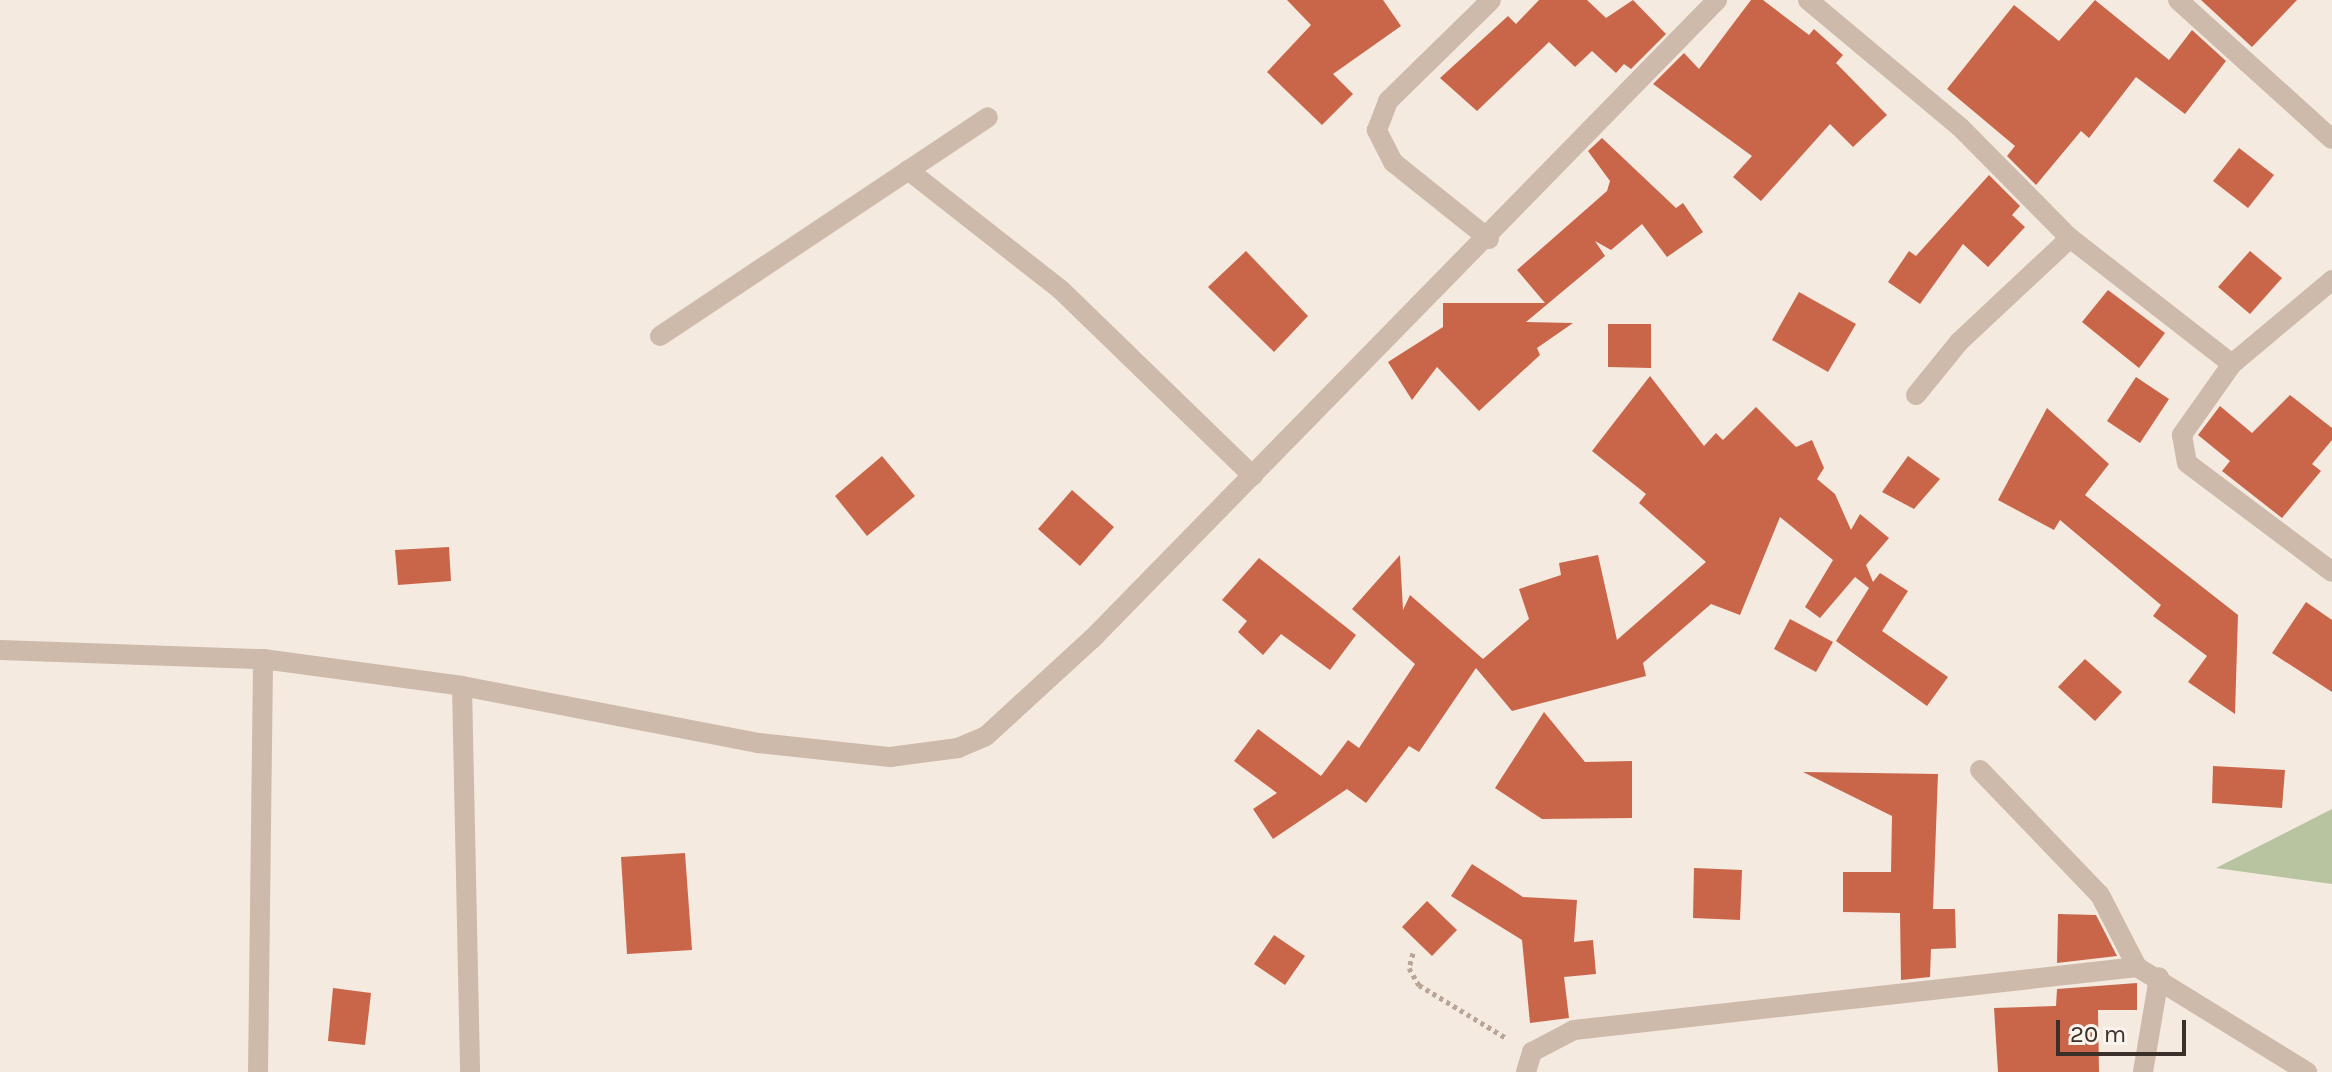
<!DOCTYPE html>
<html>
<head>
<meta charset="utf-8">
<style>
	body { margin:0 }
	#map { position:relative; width:2332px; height:1072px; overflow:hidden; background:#f4eae0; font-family:Karla,sans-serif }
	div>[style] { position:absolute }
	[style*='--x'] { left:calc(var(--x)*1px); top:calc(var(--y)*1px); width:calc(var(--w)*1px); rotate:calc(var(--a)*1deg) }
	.green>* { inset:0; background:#b8c49f }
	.building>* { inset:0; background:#c96649 }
	.path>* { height:5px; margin-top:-2.5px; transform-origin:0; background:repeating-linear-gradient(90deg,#b9a495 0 4px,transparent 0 8px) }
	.minor>* { height:20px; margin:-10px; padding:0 10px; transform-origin:10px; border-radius:10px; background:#cdbaab }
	span { translate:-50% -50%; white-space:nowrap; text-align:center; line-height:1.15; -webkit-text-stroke:6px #fbf4ed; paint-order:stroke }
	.scale { position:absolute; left:2056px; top:1020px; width:130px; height:36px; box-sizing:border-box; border:4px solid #3b2f2a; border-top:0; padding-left:10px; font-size:24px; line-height:28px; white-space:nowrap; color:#3b2f2a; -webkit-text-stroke:6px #fbf4ed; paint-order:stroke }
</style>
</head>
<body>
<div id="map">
	<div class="green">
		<i style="clip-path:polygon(2332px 809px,2332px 884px,2216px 868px)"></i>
	</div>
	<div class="building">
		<i style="clip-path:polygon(1287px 0,1383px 0,1401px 26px,1333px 74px,1353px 94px,1322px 125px,1267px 72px,1311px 25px)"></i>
		<i style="clip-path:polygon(1539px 0,1587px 0,1606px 18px,1633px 0,1666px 34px,1631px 69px,1624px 64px,1616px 73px,1592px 51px,1575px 67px,1549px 42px,1477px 111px,1440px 78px,1508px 16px,1516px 24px)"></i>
		<i style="clip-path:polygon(1751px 0,1763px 0,1809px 35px,1814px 29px,1843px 55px,1836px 63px,1887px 115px,1853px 147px,1830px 124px,1761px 201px,1733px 177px,1752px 156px,1653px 84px,1684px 53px,1699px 69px)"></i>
		<i style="clip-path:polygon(2095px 0,2169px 60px,2192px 30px,2226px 61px,2185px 114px,2136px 77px,2089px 138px,2081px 131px,2036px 185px,2007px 156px,2015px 146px,1947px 89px,2014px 5px,2059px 41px)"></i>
		<i style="clip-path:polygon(2201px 0,2297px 0,2252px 47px)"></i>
		<i style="clip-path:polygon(1602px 138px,1676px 208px,1683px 203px,1703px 232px,1667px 257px,1642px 224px,1611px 250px,1595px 241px,1605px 256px,1526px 322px,1573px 323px,1537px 348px,1540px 355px,1479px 411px,1437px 367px,1412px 400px,1388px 362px,1443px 327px,1443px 303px,1545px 303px,1517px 270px,1607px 191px,1610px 181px,1588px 151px)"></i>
		<i style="clip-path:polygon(2239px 148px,2274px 175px,2248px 208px,2213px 181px)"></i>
		<i style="clip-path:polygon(1989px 175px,2020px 206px,2012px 215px,2025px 227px,1988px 267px,1963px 244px,1920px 304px,1888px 282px,1909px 251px,1916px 256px)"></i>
		<i style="clip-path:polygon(1246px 251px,1308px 316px,1274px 352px,1208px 287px)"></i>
		<i style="clip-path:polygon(2250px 251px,2282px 278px,2250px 314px,2218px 287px)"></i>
		<i style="clip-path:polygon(2108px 290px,2165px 333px,2139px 368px,2082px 322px)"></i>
		<i style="clip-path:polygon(1799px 292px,1856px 324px,1828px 372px,1772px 340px)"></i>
		<i style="clip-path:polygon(1608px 324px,1651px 324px,1651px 368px,1608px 367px)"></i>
		<i style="clip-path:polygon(1650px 376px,1704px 446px,1716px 433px,1723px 440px,1756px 407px,1796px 447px,1812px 440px,1824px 468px,1817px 479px,1835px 494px,1851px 530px,1860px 514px,1889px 538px,1866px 565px,1873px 582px,1880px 573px,1908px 591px,1882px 631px,1948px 677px,1927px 706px,1836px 641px,1869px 588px,1855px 577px,1820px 618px,1805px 607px,1833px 560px,1780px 517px,1740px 615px,1711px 604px,1643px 663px,1646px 676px,1512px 711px,1476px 668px,1419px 752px,1409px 746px,1366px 803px,1347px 789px,1273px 839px,1253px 809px,1277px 793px,1234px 761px,1258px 729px,1321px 776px,1348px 740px,1359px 748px,1415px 664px,1352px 609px,1400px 555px,1403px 610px,1410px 595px,1483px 659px,1529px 619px,1519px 589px,1561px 575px,1559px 563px,1598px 555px,1617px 640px,1706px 562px,1639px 503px,1646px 494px,1592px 451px)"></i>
		<i style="clip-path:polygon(2136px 377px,2169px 399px,2140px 443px,2107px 421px)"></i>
		<i style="clip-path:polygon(2290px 395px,2332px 428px,2332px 440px,2312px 464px,2321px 471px,2282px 518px,2222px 471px,2230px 461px,2198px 435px,2220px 406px,2252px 433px)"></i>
		<i style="clip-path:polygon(2047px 408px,2109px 464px,2085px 495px,2238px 615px,2235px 714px,2188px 682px,2207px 656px,2153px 616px,2161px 605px,2060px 520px,2054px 530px,1998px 500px)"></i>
		<i style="clip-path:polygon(882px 456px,915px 496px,867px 536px,835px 496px)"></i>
		<i style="clip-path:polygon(1908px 456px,1940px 479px,1914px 509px,1882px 492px)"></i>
		<i style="clip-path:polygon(1072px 490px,1114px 527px,1080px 566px,1038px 529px)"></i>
		<i style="clip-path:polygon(449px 547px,451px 581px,398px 585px,395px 550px)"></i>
		<i style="clip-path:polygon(1259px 558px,1356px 635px,1330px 670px,1281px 634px,1263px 655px,1238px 632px,1247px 621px,1222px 600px)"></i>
		<i style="clip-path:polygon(2306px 602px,2332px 620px,2332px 692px,2272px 653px)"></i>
		<i style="clip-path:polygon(1790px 619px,1833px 642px,1816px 672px,1774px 649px)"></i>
		<i style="clip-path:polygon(2085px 659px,2122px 692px,2095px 721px,2058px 687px)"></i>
		<i style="clip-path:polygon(1544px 712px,1585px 762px,1632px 761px,1632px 818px,1542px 819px,1495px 788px)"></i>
		<i style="clip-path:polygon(2213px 766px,2285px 770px,2282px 808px,2212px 803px)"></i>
		<i style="clip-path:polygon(1803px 772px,1938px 774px,1933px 909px,1955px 909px,1956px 948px,1931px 949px,1930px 977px,1901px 980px,1900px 913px,1843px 912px,1843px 872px,1891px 872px,1892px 816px)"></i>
		<i style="clip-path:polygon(685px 853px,692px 950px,627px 954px,621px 857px)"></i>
		<i style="clip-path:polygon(1472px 864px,1523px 897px,1577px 900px,1574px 942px,1593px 940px,1596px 974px,1564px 977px,1569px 1018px,1530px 1023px,1522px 940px,1451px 896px)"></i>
		<i style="clip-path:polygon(1694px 868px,1742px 870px,1740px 920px,1693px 918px)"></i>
		<i style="clip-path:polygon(1427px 901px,1457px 930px,1432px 956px,1402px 927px)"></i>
		<i style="clip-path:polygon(2058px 914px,2096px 915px,2117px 956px,2057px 963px)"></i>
		<i style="clip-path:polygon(1274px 935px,1305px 956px,1285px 985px,1254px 964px)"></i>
		<i style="clip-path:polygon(2137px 983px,2137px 1010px,2098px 1010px,2099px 1072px,1998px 1072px,1994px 1008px,2056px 1006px,2057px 989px)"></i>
		<i style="clip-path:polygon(333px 988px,371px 993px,365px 1045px,328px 1041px)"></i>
	</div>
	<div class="path">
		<i style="--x:1413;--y:953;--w:16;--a:105"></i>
		<i style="--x:1409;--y:968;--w:20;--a:60"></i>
		<i style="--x:1419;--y:985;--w:102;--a:31.3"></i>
	</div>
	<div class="minor">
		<i style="--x:1808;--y:0;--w:199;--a:39.9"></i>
		<i style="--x:1961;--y:128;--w:155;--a:45.3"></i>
		<i style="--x:2070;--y:238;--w:205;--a:37.9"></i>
		<i style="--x:2232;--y:364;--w:131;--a:-40"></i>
		<i style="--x:2178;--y:0;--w:207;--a:42.1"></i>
		<i style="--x:908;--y:170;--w:194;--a:38.1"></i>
		<i style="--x:1061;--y:290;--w:267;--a:44.1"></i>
		<i style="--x:1489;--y:239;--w:123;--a:-141.3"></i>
		<i style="--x:1393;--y:162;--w:36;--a:-117"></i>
		<i style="--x:1377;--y:130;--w:31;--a:-69"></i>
		<i style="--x:1388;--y:101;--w:144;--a:-44.4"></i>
		<i style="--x:660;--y:336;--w:394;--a:-33.7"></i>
		<i style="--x:2232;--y:364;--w:87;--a:125.2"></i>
		<i style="--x:2182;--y:435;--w:28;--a:80"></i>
		<i style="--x:2187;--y:463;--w:181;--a:36.9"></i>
		<i style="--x:1916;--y:395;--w:68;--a:-50.9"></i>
		<i style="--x:1959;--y:342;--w:152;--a:-43.1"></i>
		<i style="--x:0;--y:650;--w:263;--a:2"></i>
		<i style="--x:263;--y:659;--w:201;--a:7.7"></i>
		<i style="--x:462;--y:686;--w:301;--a:10.9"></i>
		<i style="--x:758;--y:743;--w:133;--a:6.1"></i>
		<i style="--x:890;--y:757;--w:69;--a:-7.5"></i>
		<i style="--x:958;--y:748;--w:30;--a:-23"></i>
		<i style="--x:986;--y:736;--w:144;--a:-42.5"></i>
		<i style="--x:1092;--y:639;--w:894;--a:-45.63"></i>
		<i style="--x:462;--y:686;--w:386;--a:88.8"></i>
		<i style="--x:1980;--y:770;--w:173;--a:46.2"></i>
		<i style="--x:2100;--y:895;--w:81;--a:62.8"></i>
		<i style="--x:258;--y:1072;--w:413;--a:-89.3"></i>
		<i style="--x:1526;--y:1072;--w:21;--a:-73"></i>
		<i style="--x:1532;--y:1052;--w:47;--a:-27.6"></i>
		<i style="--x:1574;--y:1030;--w:567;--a:-6.38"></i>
		<i style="--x:2137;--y:967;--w:200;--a:31.7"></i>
		<i style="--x:2143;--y:1072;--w:96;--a:-80.4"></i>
	</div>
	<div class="scale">20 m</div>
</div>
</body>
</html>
